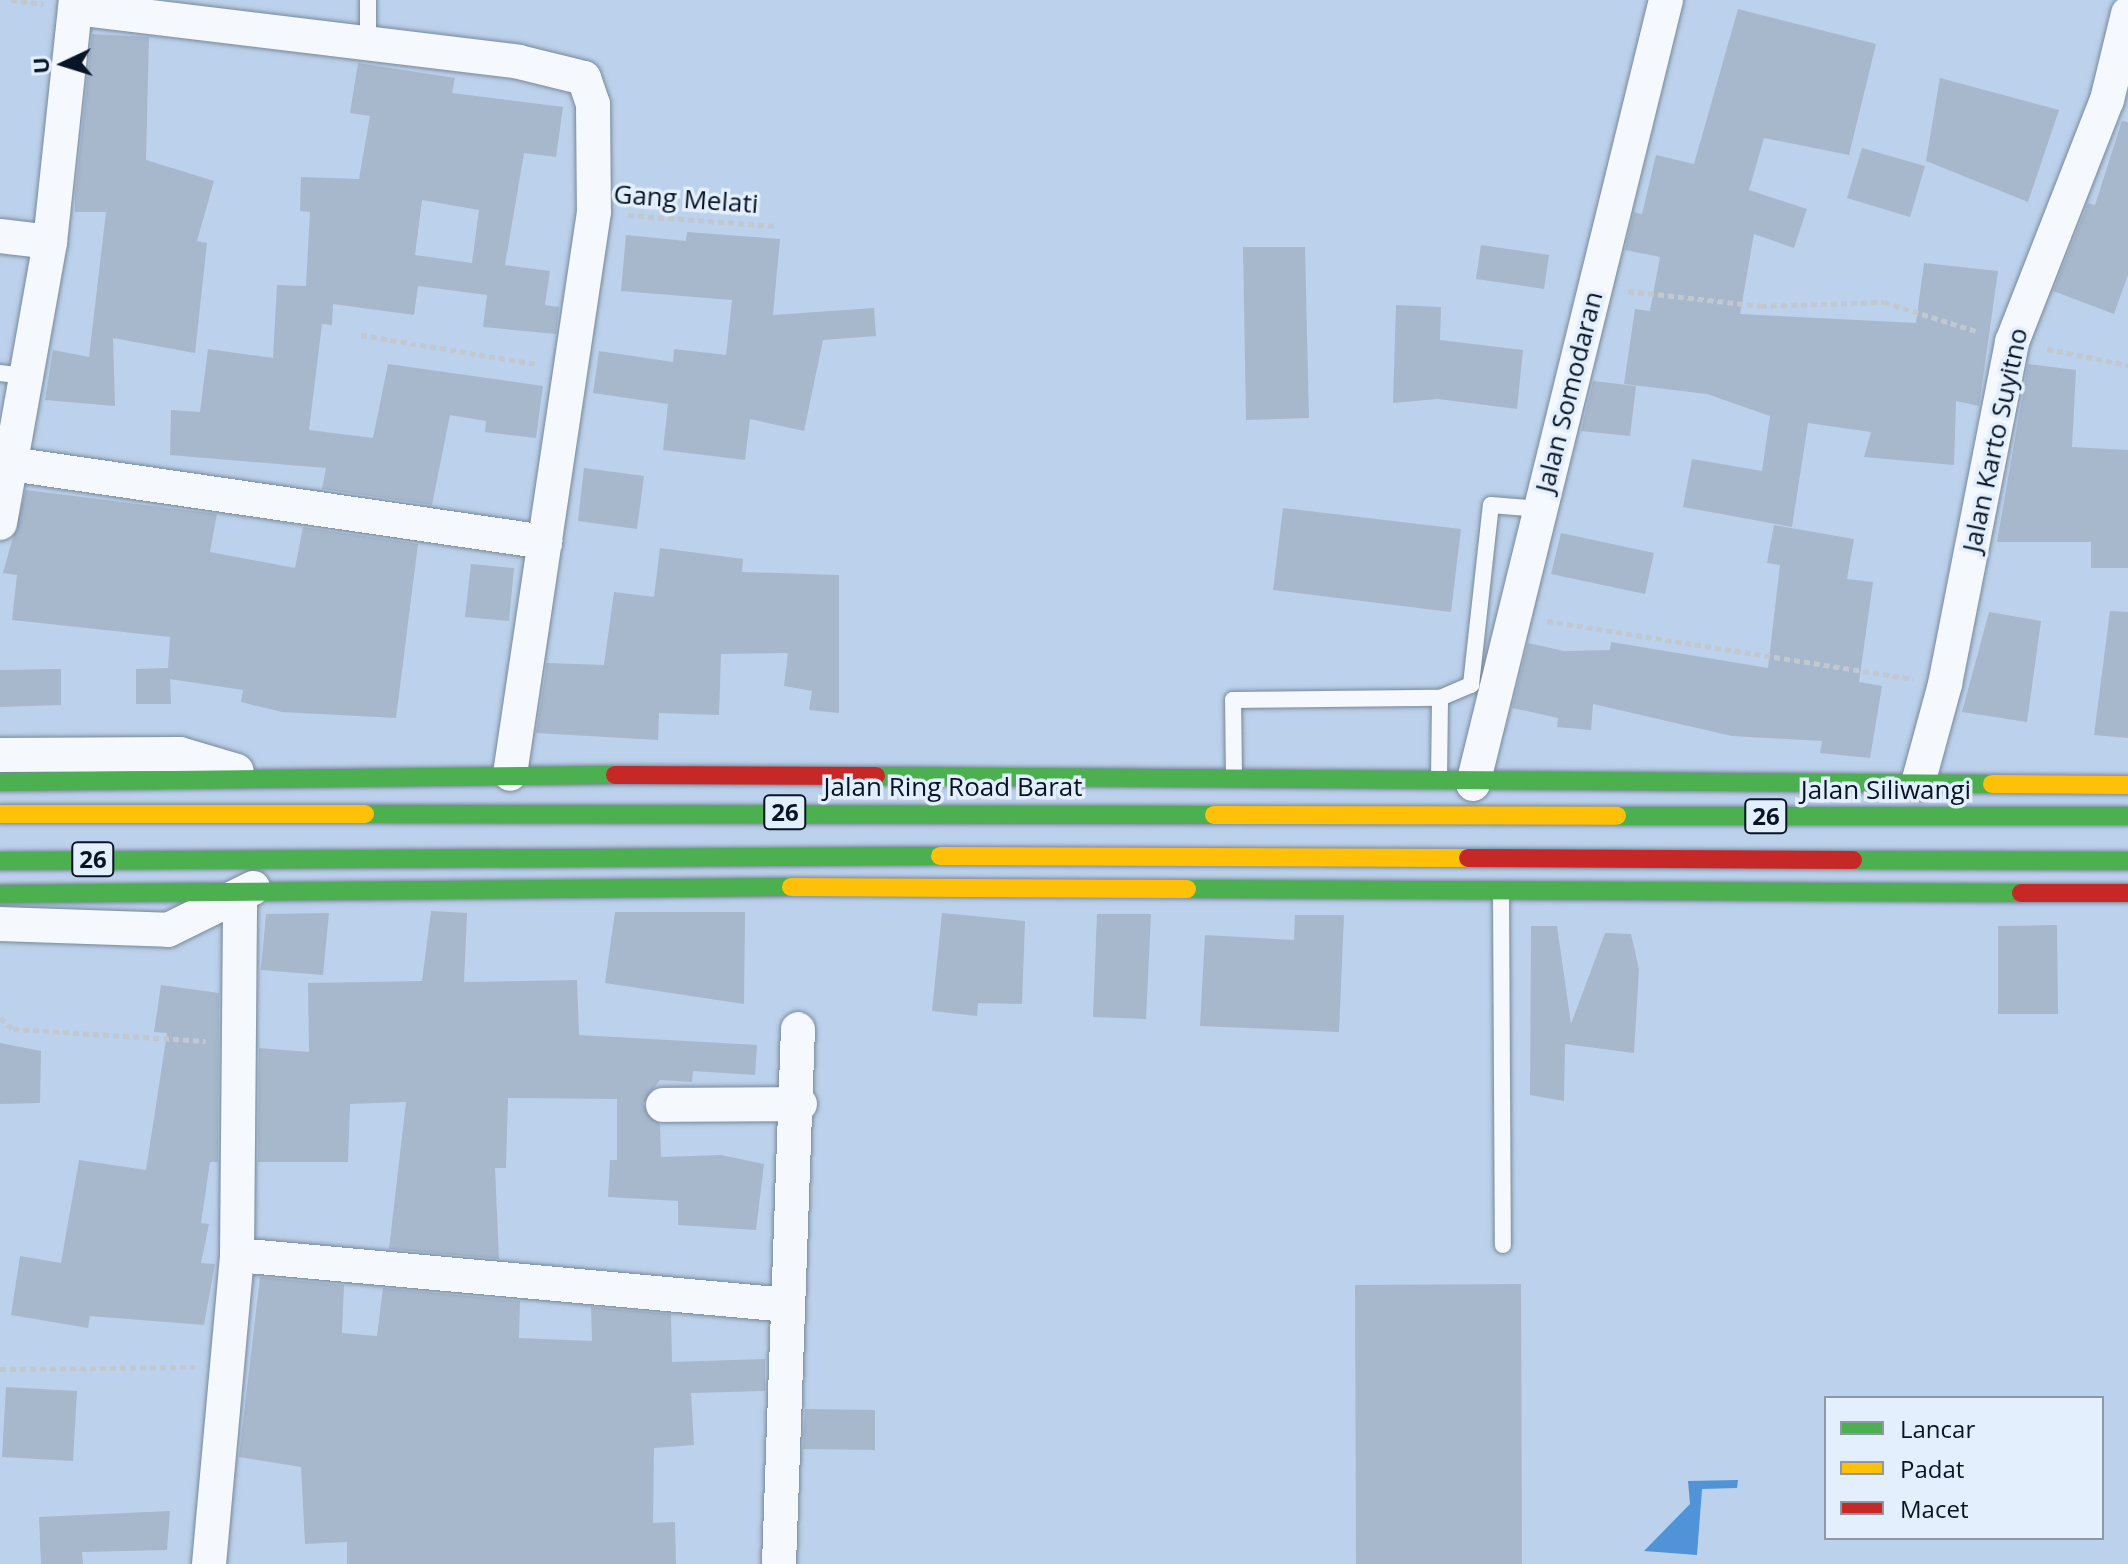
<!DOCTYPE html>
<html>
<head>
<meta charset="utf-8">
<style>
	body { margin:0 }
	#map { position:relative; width:2128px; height:1564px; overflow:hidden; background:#bcd1eb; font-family:"Open Sans",sans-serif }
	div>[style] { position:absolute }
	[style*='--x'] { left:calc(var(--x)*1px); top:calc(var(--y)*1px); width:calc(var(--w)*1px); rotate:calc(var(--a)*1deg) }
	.water>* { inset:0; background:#5093d7 }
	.building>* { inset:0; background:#a7b8cd }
	.path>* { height:5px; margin-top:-2.5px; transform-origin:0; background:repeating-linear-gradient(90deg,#c2c8d0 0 6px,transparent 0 10px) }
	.roads { filter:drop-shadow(0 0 2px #78889b) drop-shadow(0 0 2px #78889b) }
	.lane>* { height:16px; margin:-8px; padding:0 8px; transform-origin:8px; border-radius:8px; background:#f5f8fc }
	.street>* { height:34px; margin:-17px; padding:0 17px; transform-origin:17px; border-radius:17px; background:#f5f8fc }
	.fast>* { height:18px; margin:-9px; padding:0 9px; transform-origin:9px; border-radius:9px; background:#4caf50 }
	.slow>* { height:18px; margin:-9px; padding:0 9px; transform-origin:9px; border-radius:9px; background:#ffc107 }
	.jam>* { height:18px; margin:-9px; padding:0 9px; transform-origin:9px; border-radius:9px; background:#c62828 }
	span { translate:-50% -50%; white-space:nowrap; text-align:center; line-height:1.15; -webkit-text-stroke:7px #e3effd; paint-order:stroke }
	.shield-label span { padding:2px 6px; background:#e3effd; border:2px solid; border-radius:6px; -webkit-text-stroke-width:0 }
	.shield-label { font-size:24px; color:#071526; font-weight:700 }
	.street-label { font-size:26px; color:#071526 }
	.legend { position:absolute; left:1824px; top:1396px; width:280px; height:144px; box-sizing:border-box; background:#e3effd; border:2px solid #8b98a7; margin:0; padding:10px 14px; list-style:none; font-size:24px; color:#071526 }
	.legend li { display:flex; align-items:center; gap:16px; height:40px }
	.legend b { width:40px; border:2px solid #8b98a7 }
	.north { position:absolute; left:24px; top:24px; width:80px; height:80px; -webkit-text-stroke:6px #e3effd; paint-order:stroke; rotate:266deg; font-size:22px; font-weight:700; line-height:32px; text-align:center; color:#071526 }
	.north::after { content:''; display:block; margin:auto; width:28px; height:36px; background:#071526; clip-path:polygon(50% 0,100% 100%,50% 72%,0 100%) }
</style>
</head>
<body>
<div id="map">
	<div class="water">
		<i style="clip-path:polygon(1738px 1480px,1737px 1488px,1702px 1489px,1697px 1555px,1644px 1551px,1690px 1504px,1688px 1481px)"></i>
	</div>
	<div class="building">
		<i style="clip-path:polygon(1738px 9px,1876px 44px,1849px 155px,1764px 138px,1749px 190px,1807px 209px,1794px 248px,1754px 234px,1740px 314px,1916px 323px,1924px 263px,1998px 271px,1979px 406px,1956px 401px,1954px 465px,1864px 457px,1871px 432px,1808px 423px,1792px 527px,1683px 507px,1692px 459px,1762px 471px,1770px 416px,1707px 394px,1624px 384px,1635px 309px,1650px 311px,1660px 257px,1625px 250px,1634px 212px,1642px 214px,1656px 155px,1694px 164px)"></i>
		<i style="clip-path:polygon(92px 34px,149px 37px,146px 160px,214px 181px,197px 241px,207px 243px,195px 353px,113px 338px,115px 406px,45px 400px,53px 350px,89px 357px,106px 212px,75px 212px,75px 196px)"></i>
		<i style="clip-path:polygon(evenodd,358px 63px,455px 78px,452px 93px,563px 107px,556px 157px,524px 153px,505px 265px,550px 271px,545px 305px,559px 307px,556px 334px,483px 327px,487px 295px,418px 286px,414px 315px,333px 304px,332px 325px,322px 324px,309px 430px,373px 438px,388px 364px,543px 386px,536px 438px,485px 432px,486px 421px,450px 415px,432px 505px,322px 489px,326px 468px,170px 455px,171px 410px,200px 412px,208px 349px,273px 358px,277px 285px,306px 286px,310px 212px,300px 211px,301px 177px,359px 179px,370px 116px,350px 113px,358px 63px,422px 200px,479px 210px,472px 263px,415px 255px,422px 200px)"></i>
		<i style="clip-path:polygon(1940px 78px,2059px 110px,2028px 202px,1926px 161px)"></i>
		<i style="clip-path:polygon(2122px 121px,2128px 122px,2128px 275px,2114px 314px,2053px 291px,2088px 203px,2095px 205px)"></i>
		<i style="clip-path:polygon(1862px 148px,1925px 166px,1910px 217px,1847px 198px)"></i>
		<i style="clip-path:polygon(687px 232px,780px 239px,773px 315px,874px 308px,876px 336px,823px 340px,804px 431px,750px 419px,745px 460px,663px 450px,668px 404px,593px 393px,599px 351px,673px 362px,674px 349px,726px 355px,732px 300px,621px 291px,626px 235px,686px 241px)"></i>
		<i style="clip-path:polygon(1481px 245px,1549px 255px,1544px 289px,1476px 279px)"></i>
		<i style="clip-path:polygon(1243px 247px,1305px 247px,1309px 418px,1246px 420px)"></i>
		<i style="clip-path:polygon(1396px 305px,1441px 307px,1440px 340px,1523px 350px,1517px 409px,1438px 399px,1393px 403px)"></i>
		<i style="clip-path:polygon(2028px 364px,2076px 370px,2072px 447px,2128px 450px,2128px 568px,2091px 568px,2091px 542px,1997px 542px)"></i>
		<i style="clip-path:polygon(1593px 381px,1636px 386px,1630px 436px,1581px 431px)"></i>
		<i style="clip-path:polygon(584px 468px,644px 476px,637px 529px,578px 521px)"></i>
		<i style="clip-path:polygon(26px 490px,217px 514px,210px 552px,295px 568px,303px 527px,418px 544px,396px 718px,282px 712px,241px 702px,243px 690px,170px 679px,171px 704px,136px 704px,136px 669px,168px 668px,170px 637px,12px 620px,17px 575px,3px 573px)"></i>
		<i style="clip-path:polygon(1283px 508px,1461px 529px,1451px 612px,1273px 590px)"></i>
		<i style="clip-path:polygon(1774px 525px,1854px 539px,1847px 579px,1873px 582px,1859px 682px,1882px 686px,1870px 758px,1820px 753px,1822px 741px,1732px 736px,1593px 704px,1591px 730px,1557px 727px,1558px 718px,1512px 708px,1528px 643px,1564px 651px,1610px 650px,1611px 642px,1768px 668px,1780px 565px,1767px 563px)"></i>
		<i style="clip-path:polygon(1561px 533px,1654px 553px,1645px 594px,1551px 574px)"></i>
		<i style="clip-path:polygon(660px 548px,743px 559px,742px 572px,839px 575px,839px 713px,809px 710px,812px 691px,784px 686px,788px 653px,721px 654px,719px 715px,659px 713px,658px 740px,536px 733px,547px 663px,604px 665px,614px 592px,654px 597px)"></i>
		<i style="clip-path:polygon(471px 564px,514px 568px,509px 621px,465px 617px)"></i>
		<i style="clip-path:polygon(2110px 611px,2128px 612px,2128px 738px,2094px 735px)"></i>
		<i style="clip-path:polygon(1989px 612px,2041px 621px,2027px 722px,1962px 712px)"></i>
		<i style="clip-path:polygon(61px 669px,61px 705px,0 707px,0 670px)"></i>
		<i style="clip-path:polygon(431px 911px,467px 913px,464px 982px,577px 980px,579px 1035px,757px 1045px,755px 1075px,693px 1071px,692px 1082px,660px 1080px,643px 1104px,660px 1124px,661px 1157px,721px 1155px,764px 1164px,756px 1230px,678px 1225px,678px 1201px,608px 1197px,610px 1160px,617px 1160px,617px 1099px,508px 1098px,506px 1168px,495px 1168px,499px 1259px,389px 1249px,406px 1102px,350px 1104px,348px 1162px,258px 1162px,259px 1048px,309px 1052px,308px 983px,422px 981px)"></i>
		<i style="clip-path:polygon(615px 912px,745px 912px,744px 1004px,605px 983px)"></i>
		<i style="clip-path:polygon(329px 913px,323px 975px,261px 970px,266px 914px)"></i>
		<i style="clip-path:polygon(942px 913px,1025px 921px,1022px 1004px,978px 1003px,977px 1016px,932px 1011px)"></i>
		<i style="clip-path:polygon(1097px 914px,1151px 914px,1146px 1019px,1093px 1017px)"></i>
		<i style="clip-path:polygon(1295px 915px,1344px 915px,1339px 1032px,1200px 1026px,1205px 935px,1294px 940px)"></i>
		<i style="clip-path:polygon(2057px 925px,2058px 1014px,1998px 1014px,1998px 926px)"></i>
		<i style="clip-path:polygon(1531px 926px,1557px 926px,1571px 1024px,1605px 933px,1631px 934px,1639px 969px,1634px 1053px,1565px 1044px,1564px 1101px,1530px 1095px)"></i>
		<i style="clip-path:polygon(161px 985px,219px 993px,218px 1162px,210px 1162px,201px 1223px,209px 1224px,201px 1263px,215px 1264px,204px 1325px,90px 1316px,88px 1328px,11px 1315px,20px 1256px,61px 1263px,79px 1160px,146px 1170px,167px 1033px,154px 1032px)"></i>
		<i style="clip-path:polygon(0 1043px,41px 1051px,40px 1103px,0 1104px)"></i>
		<i style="clip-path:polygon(260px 1277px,344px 1285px,342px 1333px,377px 1336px,383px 1288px,520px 1301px,519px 1338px,592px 1341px,591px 1307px,671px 1314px,672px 1362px,765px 1359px,765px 1391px,691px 1393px,694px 1445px,654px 1448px,653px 1523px,675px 1522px,676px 1564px,347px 1564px,347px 1542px,305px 1544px,301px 1467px,239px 1457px)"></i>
		<i style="clip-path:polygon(1521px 1284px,1522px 1564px,1356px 1564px,1355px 1285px)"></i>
		<i style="clip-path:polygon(6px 1387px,77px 1391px,73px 1461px,2px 1457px)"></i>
		<i style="clip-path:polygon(805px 1409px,875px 1410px,875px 1450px,803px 1449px)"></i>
		<i style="clip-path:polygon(170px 1511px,167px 1550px,82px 1552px,83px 1564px,41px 1564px,39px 1517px)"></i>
	</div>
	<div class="path">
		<i style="--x:11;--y:0;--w:33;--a:7"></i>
		<i style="--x:628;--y:215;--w:147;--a:4.3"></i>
		<i style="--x:1628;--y:291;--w:134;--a:6.4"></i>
		<i style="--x:1761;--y:306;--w:123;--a:-1.9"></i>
		<i style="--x:1884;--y:302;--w:100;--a:17.5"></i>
		<i style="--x:361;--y:335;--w:178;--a:9.4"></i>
		<i style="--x:2047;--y:349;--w:83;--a:11.2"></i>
		<i style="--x:1547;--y:621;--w:371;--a:9"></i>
		<i style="--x:0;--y:1018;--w:17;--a:40"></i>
		<i style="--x:13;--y:1029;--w:193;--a:3.6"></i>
		<i style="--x:0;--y:1369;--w:195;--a:-0.6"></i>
	</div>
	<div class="roads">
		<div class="lane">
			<i style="--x:368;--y:0;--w:46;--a:90"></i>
			<i style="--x:0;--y:373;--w:26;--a:7"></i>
			<i style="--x:1234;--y:777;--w:77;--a:-90.7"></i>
			<i style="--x:1233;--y:700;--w:207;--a:-0.6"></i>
			<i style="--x:1440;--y:698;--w:34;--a:-23"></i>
			<i style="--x:1471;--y:685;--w:181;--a:-83.7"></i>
			<i style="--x:1491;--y:505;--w:49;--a:4.7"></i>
			<i style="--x:1439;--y:781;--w:83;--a:-89.3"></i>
			<i style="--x:1501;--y:891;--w:354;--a:89.7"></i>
		</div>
		<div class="street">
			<i style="--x:76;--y:8;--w:446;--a:6.9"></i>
			<i style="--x:519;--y:62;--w:67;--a:13.8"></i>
			<i style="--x:584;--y:78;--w:28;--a:71"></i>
			<i style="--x:593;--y:104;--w:108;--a:89.5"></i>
			<i style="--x:594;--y:212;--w:568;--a:98.5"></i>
			<i style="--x:0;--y:236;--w:50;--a:6.8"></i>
			<i style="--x:11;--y:464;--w:540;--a:8.31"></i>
			<i style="--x:0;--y:523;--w:285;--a:-79.9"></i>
			<i style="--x:50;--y:242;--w:243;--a:-83.9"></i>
			<i style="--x:0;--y:755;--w:180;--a:-0.3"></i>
			<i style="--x:180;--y:754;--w:59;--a:16.6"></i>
			<i style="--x:1918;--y:783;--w:103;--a:-74.7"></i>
			<i style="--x:1945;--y:684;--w:349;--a:-78.9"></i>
			<i style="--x:2012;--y:342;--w:260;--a:-68.6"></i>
			<i style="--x:2107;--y:100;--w:89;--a:-76.3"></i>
			<i style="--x:1473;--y:784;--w:807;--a:-76.17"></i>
			<i style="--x:0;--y:924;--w:168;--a:2"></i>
			<i style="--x:168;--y:930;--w:95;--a:-26.3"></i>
			<i style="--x:663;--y:1105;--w:137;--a:-0.4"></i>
			<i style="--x:237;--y:1255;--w:553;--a:5.19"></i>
			<i style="--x:209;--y:1564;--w:310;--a:-84.8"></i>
			<i style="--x:237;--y:1255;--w:357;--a:-89.5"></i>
			<i style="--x:779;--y:1564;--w:535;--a:-87.97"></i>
		</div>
		<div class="fast">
			<i style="--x:876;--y:776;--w:1116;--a:0.41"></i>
			<i style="--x:0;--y:782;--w:615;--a:-0.65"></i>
			<i style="--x:365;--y:814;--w:849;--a:0.07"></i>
			<i style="--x:1617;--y:816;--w:511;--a:0"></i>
			<i style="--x:1853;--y:860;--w:275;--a:0.2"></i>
			<i style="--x:0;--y:861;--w:940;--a:-0.3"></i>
			<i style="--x:1187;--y:889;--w:834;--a:0.27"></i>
			<i style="--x:0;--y:894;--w:791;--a:-0.51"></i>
		</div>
		<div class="slow">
			<i style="--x:1992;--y:784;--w:136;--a:0.4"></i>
			<i style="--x:0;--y:814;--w:365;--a:0"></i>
			<i style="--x:1214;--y:815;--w:403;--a:0.1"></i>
			<i style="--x:940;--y:856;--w:528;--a:0.22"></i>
			<i style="--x:791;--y:887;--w:396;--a:0.3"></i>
		</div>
		<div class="jam">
			<i style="--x:615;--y:775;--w:261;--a:0.2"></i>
			<i style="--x:1468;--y:858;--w:385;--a:0.3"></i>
			<i style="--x:2021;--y:893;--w:107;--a:0"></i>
		</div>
	</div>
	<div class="shield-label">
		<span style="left:785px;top:812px">26</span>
		<span style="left:1766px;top:816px">26</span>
		<span style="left:93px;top:859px">26</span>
	</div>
	<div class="street-label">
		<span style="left:686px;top:199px;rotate:4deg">Gang Melati</span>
		<span style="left:1569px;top:392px;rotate:-76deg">Jalan Somodaran</span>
		<span style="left:1995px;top:440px;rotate:-78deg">Jalan Karto Suyitno</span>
		<span style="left:953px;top:787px">Jalan Ring Road Barat</span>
		<span style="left:1886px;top:790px">Jalan Siliwangi</span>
	</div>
	<ul class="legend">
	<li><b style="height:10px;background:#4caf50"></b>Lancar</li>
	<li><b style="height:10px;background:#ffc107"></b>Padat</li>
	<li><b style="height:10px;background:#c62828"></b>Macet</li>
	</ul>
	<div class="north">U</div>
</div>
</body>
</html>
